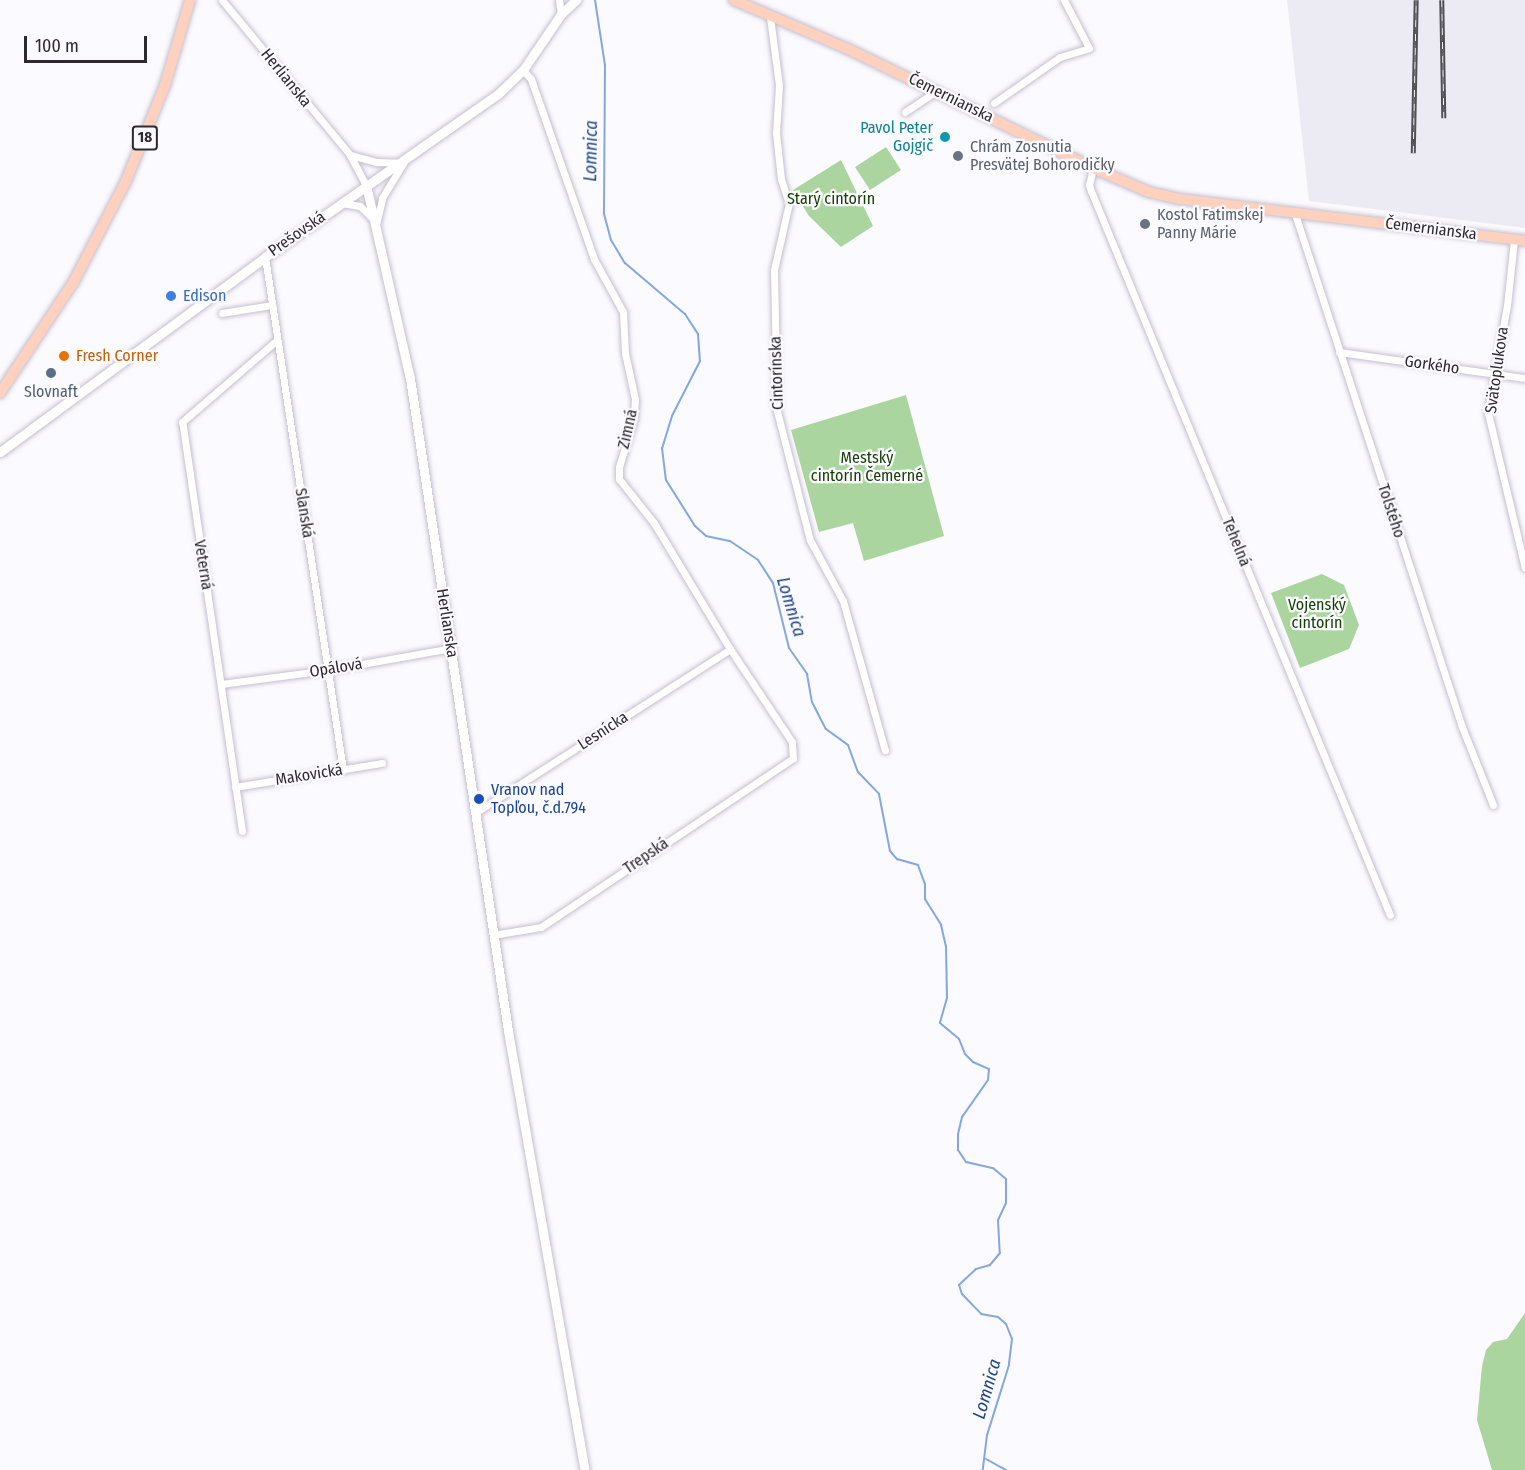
<!DOCTYPE html>
<html>
<head>
<meta charset="utf-8">
<style>
	body { margin:0 }
	#map { position:relative; width:1525px; height:1470px; overflow:hidden; background:#fbfafe; font-family:"Fira Sans Condensed",sans-serif }
	div>[style] { position:absolute }
	[style*='--x'] { left:calc(var(--x)*1px); top:calc(var(--y)*1px); width:calc(var(--w)*1px); rotate:calc(var(--a)*1deg) }
	.built>* { inset:0; background:#eceaf3 }
	.green>* { inset:0; background:#abd59f }
	.stream>* { height:2px; margin:-1px; padding:0 1px; transform-origin:1px; border-radius:1px; background:#84a7e0 }
	.roads { filter:drop-shadow(0 0 2px #c4bfcf) drop-shadow(0 0 2px #c4bfcf) }
	.street>* { height:7px; margin:-3.5px; padding:0 3.5px; transform-origin:3.5px; border-radius:3.5px; background:#fff }
	.secondary>* { height:9px; margin:-4.5px; padding:0 4.5px; transform-origin:4.5px; border-radius:4.5px; background:#fff }
	.primary>* { height:10px; margin:-5px; padding:0 5px; transform-origin:5px; border-radius:5px; background:#fed1bf }
	.rail>* { height:4.5px; margin-top:-2.25px; transform-origin:0; background:repeating-linear-gradient(90deg,#fbfafe 0 7px,#515055 0 14px); box-sizing:border-box; border-block:2px solid #515055 }
	.dots>* { width:16px; height:16px; translate:-50% -50%; box-sizing:border-box; border:3px solid #fbfafe; border-radius:50% }
	span { translate:-50% -50%; white-space:nowrap; text-align:center; line-height:1.15; -webkit-text-stroke:4.5px #fbfafe; paint-order:stroke }
	.shield-label span { padding:2px 4px; background:#fbfafe; border:2px solid; border-radius:4px; -webkit-text-stroke-width:0 }
	.shield-label { font-size:15px; color:#2c2a30; font-weight:700 }
	.street-label { font-size:16px; color:#2c2a30 }
	.culture-label { font-size:16px; color:#0d838f }
	.right { translate:-100% -50%; text-align:right }
	.worship-label { font-size:16px; color:#5b616d }
	.left { translate:0 -50%; text-align:left }
	.park-label { font-size:16px; color:#164005 }
	.shop-label { font-size:16px; color:#366cbe }
	.food-label { font-size:16px; color:#c56008 }
	.service-label { font-size:16px; color:#4e5e75 }
	.transit-label { font-size:16px; color:#164399 }
	.water-label { font-size:18px; color:#1d4689; font-style:italic }
	.scale { position:absolute; left:24px; top:36px; width:123px; height:27px; box-sizing:border-box; border:3px solid #2c2a30; border-top:0; padding-left:8px; font-size:18px; line-height:21px; white-space:nowrap; color:#2c2a30; -webkit-text-stroke:4px #fbfafe; paint-order:stroke }
</style>
</head>
<body>
<div id="map">
	<div class="built">
		<i style="clip-path:polygon(1287px 0,1525px 0,1525px 228px,1309px 201px)"></i>
	</div>
	<div class="green">
		<i style="clip-path:polygon(886px 147px,901px 170px,870px 190px,855px 167px)"></i>
		<i style="clip-path:polygon(841px 160px,873px 226px,841px 247px,809px 216px,793px 190px)"></i>
		<i style="clip-path:polygon(906px 395px,944px 536px,864px 561px,853px 523px,819px 532px,791px 430px)"></i>
		<i style="clip-path:polygon(1322px 574px,1344px 585px,1359px 625px,1349px 649px,1300px 668px,1271px 593px)"></i>
		<i style="clip-path:polygon(1525px 1313px,1525px 1470px,1492px 1470px,1477px 1420px,1482px 1366px,1486px 1350px,1493px 1342px,1507px 1339px)"></i>
	</div>
	<div class="stream">
		<i style="--x:595;--y:0;--w:66;--a:81.3"></i>
		<i style="--x:605;--y:65;--w:149;--a:90.4"></i>
		<i style="--x:604;--y:214;--w:27;--a:75"></i>
		<i style="--x:611;--y:240;--w:27;--a:59"></i>
		<i style="--x:625;--y:263;--w:79;--a:40.4"></i>
		<i style="--x:685;--y:314;--w:24;--a:57"></i>
		<i style="--x:698;--y:334;--w:27;--a:86"></i>
		<i style="--x:700;--y:361;--w:62;--a:117"></i>
		<i style="--x:672;--y:416;--w:34;--a:107"></i>
		<i style="--x:662;--y:448;--w:32;--a:83"></i>
		<i style="--x:666;--y:480;--w:54;--a:57.8"></i>
		<i style="--x:695;--y:526;--w:15;--a:42"></i>
		<i style="--x:706;--y:536;--w:25;--a:12"></i>
		<i style="--x:730;--y:541;--w:34;--a:34"></i>
		<i style="--x:758;--y:560;--w:27;--a:57"></i>
		<i style="--x:773;--y:583;--w:67;--a:76.2"></i>
		<i style="--x:789;--y:648;--w:32;--a:55"></i>
		<i style="--x:807;--y:674;--w:28;--a:80"></i>
		<i style="--x:812;--y:702;--w:30;--a:63"></i>
		<i style="--x:826;--y:729;--w:27;--a:36"></i>
		<i style="--x:848;--y:745;--w:29;--a:70"></i>
		<i style="--x:858;--y:772;--w:30;--a:46"></i>
		<i style="--x:879;--y:794;--w:58;--a:79.1"></i>
		<i style="--x:890;--y:851;--w:11;--a:49"></i>
		<i style="--x:897;--y:859;--w:22;--a:16"></i>
		<i style="--x:918;--y:865;--w:20;--a:70"></i>
		<i style="--x:925;--y:884;--w:15;--a:90"></i>
		<i style="--x:925;--y:899;--w:31;--a:58"></i>
		<i style="--x:941;--y:925;--w:22;--a:77"></i>
		<i style="--x:946;--y:946;--w:52;--a:88.9"></i>
		<i style="--x:947;--y:998;--w:26;--a:106"></i>
		<i style="--x:940;--y:1023;--w:25;--a:40"></i>
		<i style="--x:959;--y:1039;--w:16;--a:68"></i>
		<i style="--x:965;--y:1054;--w:11;--a:45"></i>
		<i style="--x:973;--y:1062;--w:17;--a:24"></i>
		<i style="--x:989;--y:1069;--w:11;--a:95"></i>
		<i style="--x:988;--y:1080;--w:45;--a:125.1"></i>
		<i style="--x:962;--y:1117;--w:17;--a:103"></i>
		<i style="--x:958;--y:1134;--w:16;--a:90"></i>
		<i style="--x:958;--y:1150;--w:14;--a:56"></i>
		<i style="--x:966;--y:1162;--w:28;--a:13"></i>
		<i style="--x:993;--y:1168;--w:17;--a:40"></i>
		<i style="--x:1006;--y:1179;--w:24;--a:90"></i>
		<i style="--x:1006;--y:1203;--w:19;--a:115"></i>
		<i style="--x:998;--y:1220;--w:33;--a:87"></i>
		<i style="--x:1000;--y:1253;--w:16;--a:130"></i>
		<i style="--x:990;--y:1265;--w:15;--a:164"></i>
		<i style="--x:976;--y:1269;--w:23;--a:137"></i>
		<i style="--x:959;--y:1285;--w:9;--a:72"></i>
		<i style="--x:962;--y:1294;--w:28;--a:46"></i>
		<i style="--x:981;--y:1314;--w:17;--a:10"></i>
		<i style="--x:998;--y:1317;--w:11;--a:41"></i>
		<i style="--x:1006;--y:1324;--w:16;--a:68"></i>
		<i style="--x:1012;--y:1339;--w:26;--a:97"></i>
		<i style="--x:1009;--y:1365;--w:73;--a:107.4"></i>
		<i style="--x:987;--y:1435;--w:35;--a:97"></i>
		<i style="--x:986;--y:1459;--w:23;--a:29"></i>
	</div>
	<div class="roads">
		<div class="street">
			<i style="--x:222;--y:0;--w:201;--a:50.4"></i>
			<i style="--x:350;--y:155;--w:34;--a:62"></i>
			<i style="--x:559;--y:0;--w:14;--a:82"></i>
			<i style="--x:770;--y:17;--w:69;--a:82.5"></i>
			<i style="--x:779;--y:85;--w:48;--a:93.6"></i>
			<i style="--x:776;--y:133;--w:46;--a:83.8"></i>
			<i style="--x:781;--y:179;--w:25;--a:72"></i>
			<i style="--x:789;--y:203;--w:69;--a:102.6"></i>
			<i style="--x:774;--y:270;--w:141;--a:88.8"></i>
			<i style="--x:777;--y:411;--w:133;--a:75.7"></i>
			<i style="--x:810;--y:540;--w:69;--a:61.6"></i>
			<i style="--x:843;--y:601;--w:155;--a:74.3"></i>
			<i style="--x:994;--y:103;--w:80;--a:-34.9"></i>
			<i style="--x:1060;--y:57;--w:30;--a:-17"></i>
			<i style="--x:1089;--y:48;--w:54;--a:-117.5"></i>
			<i style="--x:905;--y:112;--w:37;--a:-34"></i>
			<i style="--x:350;--y:155;--w:27;--a:15"></i>
			<i style="--x:376;--y:162;--w:24;--a:2"></i>
			<i style="--x:1093;--y:168;--w:17;--a:103"></i>
			<i style="--x:1089;--y:185;--w:6;--a:72"></i>
			<i style="--x:1091;--y:191;--w:783;--a:67.56"></i>
			<i style="--x:341;--y:203;--w:19;--a:9"></i>
			<i style="--x:360;--y:206;--w:17;--a:45"></i>
			<i style="--x:1295;--y:214;--w:539;--a:71.97"></i>
			<i style="--x:1462;--y:727;--w:84;--a:68.3"></i>
			<i style="--x:376;--y:225;--w:28;--a:-77"></i>
			<i style="--x:382;--y:198;--w:42;--a:-58.6"></i>
			<i style="--x:1514;--y:240;--w:65;--a:96.1"></i>
			<i style="--x:1507;--y:305;--w:110;--a:100"></i>
			<i style="--x:1488;--y:413;--w:159;--a:76.6"></i>
			<i style="--x:265;--y:257;--w:519;--a:81.35"></i>
			<i style="--x:222;--y:313;--w:51;--a:-9.1"></i>
			<i style="--x:1339;--y:352;--w:188;--a:8"></i>
			<i style="--x:221;--y:684;--w:108;--a:-7.5"></i>
			<i style="--x:328;--y:670;--w:125;--a:-10.1"></i>
			<i style="--x:235;--y:787;--w:149;--a:-9.3"></i>
			<i style="--x:475;--y:813;--w:303;--a:-32.7"></i>
			<i style="--x:242;--y:831;--w:413;--a:-98.3"></i>
			<i style="--x:182;--y:422;--w:125;--a:-40.8"></i>
			<i style="--x:493;--y:935;--w:49;--a:-9.5"></i>
			<i style="--x:541;--y:927;--w:303;--a:-33.8"></i>
			<i style="--x:793;--y:758;--w:16;--a:-94"></i>
			<i style="--x:792;--y:742;--w:112;--a:-123.7"></i>
			<i style="--x:730;--y:649;--w:147;--a:-121.1"></i>
			<i style="--x:654;--y:523;--w:56;--a:-128.5"></i>
			<i style="--x:619;--y:479;--w:12;--a:-90"></i>
			<i style="--x:619;--y:467;--w:52;--a:-73.3"></i>
			<i style="--x:634;--y:417;--w:18;--a:-87"></i>
			<i style="--x:635;--y:399;--w:47;--a:-102.3"></i>
			<i style="--x:625;--y:353;--w:41;--a:-92.8"></i>
			<i style="--x:623;--y:312;--w:60;--a:-118.7"></i>
			<i style="--x:594;--y:259;--w:191;--a:-109.3"></i>
			<i style="--x:531;--y:79;--w:12;--a:-132"></i>
		</div>
		<div class="secondary">
			<i style="--x:366;--y:185;--w:198;--a:77.2"></i>
			<i style="--x:410;--y:378;--w:660;--a:81.46"></i>
			<i style="--x:508;--y:1031;--w:446;--a:80.1"></i>
			<i style="--x:0;--y:452;--w:329;--a:-36.3"></i>
			<i style="--x:265;--y:257;--w:286;--a:-35"></i>
			<i style="--x:499;--y:93;--w:33;--a:-44"></i>
			<i style="--x:523;--y:70;--w:68;--a:-55.8"></i>
			<i style="--x:561;--y:14;--w:21;--a:-43"></i>
		</div>
		<div class="primary">
			<i style="--x:734;--y:0;--w:124;--a:23.3"></i>
			<i style="--x:848;--y:49;--w:272;--a:25.9"></i>
			<i style="--x:1093;--y:168;--w:61;--a:23.2"></i>
			<i style="--x:1149;--y:192;--w:32;--a:13"></i>
			<i style="--x:1180;--y:199;--w:348;--a:6.9"></i>
			<i style="--x:0;--y:393;--w:134;--a:-56.5"></i>
			<i style="--x:74;--y:281;--w:113;--a:-62.5"></i>
			<i style="--x:126;--y:181;--w:104;--a:-67.9"></i>
			<i style="--x:165;--y:85;--w:89;--a:-73.6"></i>
		</div>
	</div>
	<div class="rail">
		<i style="--x:1442;--y:0;--w:118;--a:89"></i>
		<i style="--x:1413;--y:153;--w:153;--a:-88.9"></i>
	</div>
	<div class="dots">
		<i style="left:945px;top:137px;background:#0f9aa8"></i>
		<i style="left:958px;top:156px;background:#6b7280"></i>
		<i style="left:1145px;top:224px;background:#6b7280"></i>
		<i style="left:171px;top:296px;background:#3f7fe0"></i>
		<i style="left:64px;top:356px;background:#e8710a"></i>
		<i style="left:51px;top:373px;background:#5c6f8a"></i>
		<i style="left:479px;top:799px;background:#1a4fb4"></i>
	</div>
	<div class="shield-label">
		<span style="left:145px;top:138px">18</span>
	</div>
	<div class="street-label">
		<span style="left:286px;top:78px;rotate:51deg">Herlianska</span>
		<span style="left:951px;top:98px;rotate:26deg">Čemernianska</span>
		<span style="left:1431px;top:229px;rotate:7deg">Čemernianska</span>
		<span style="left:297px;top:234px;rotate:-35deg">Prešovská</span>
		<span style="left:1432px;top:365px;rotate:8deg">Gorkého</span>
		<span style="left:1497px;top:370px;rotate:-82deg">Svätoplukova</span>
		<span style="left:777px;top:373px;rotate:-92deg">Cintorínska</span>
		<span style="left:628px;top:429px;rotate:-77deg">Zimná</span>
		<span style="left:1391px;top:511px;rotate:72deg">Tolstého</span>
		<span style="left:304px;top:513px;rotate:81deg">Slanská</span>
		<span style="left:1236px;top:542px;rotate:68deg">Tehelná</span>
		<span style="left:203px;top:565px;rotate:81deg">Veterná</span>
		<span style="left:447px;top:623px;rotate:81deg">Herlianska</span>
		<span style="left:336px;top:668px;rotate:-9deg">Opálová</span>
		<span style="left:603px;top:731px;rotate:-33deg">Lesnícka</span>
		<span style="left:309px;top:775px;rotate:-9deg">Makovická</span>
		<span style="left:646px;top:856px;rotate:-34deg">Trepská</span>
	</div>
	<div class="culture-label">
		<span class="right" style="left:933px;top:137px">Pavol Peter<br>Gojgič</span>
	</div>
	<div class="worship-label">
		<span class="left" style="left:970px;top:156px">Chrám Zosnutia<br>Presvätej Bohorodičky</span>
		<span class="left" style="left:1157px;top:224px">Kostol Fatimskej<br>Panny Márie</span>
	</div>
	<div class="park-label">
		<span style="left:831px;top:199px">Starý cintorín</span>
		<span style="left:867px;top:467px">Mestský<br>cintorín Čemerné</span>
		<span style="left:1317px;top:614px">Vojenský<br>cintorín</span>
	</div>
	<div class="shop-label">
		<span class="left" style="left:183px;top:296px">Edison</span>
	</div>
	<div class="food-label">
		<span class="left" style="left:76px;top:356px">Fresh Corner</span>
	</div>
	<div class="service-label">
		<span style="left:51px;top:392px">Slovnaft</span>
	</div>
	<div class="transit-label">
		<span class="left" style="left:491px;top:799px">Vranov nad<br>Topľou, č.d.794</span>
	</div>
	<div class="water-label">
		<span style="left:591px;top:151px;rotate:-89deg">Lomnica</span>
		<span style="left:791px;top:607px;rotate:73deg">Lomnica</span>
		<span style="left:987px;top:1389px;rotate:-74deg">Lomnica</span>
	</div>
	<div class="scale">100 m</div>
</div>
</body>
</html>
